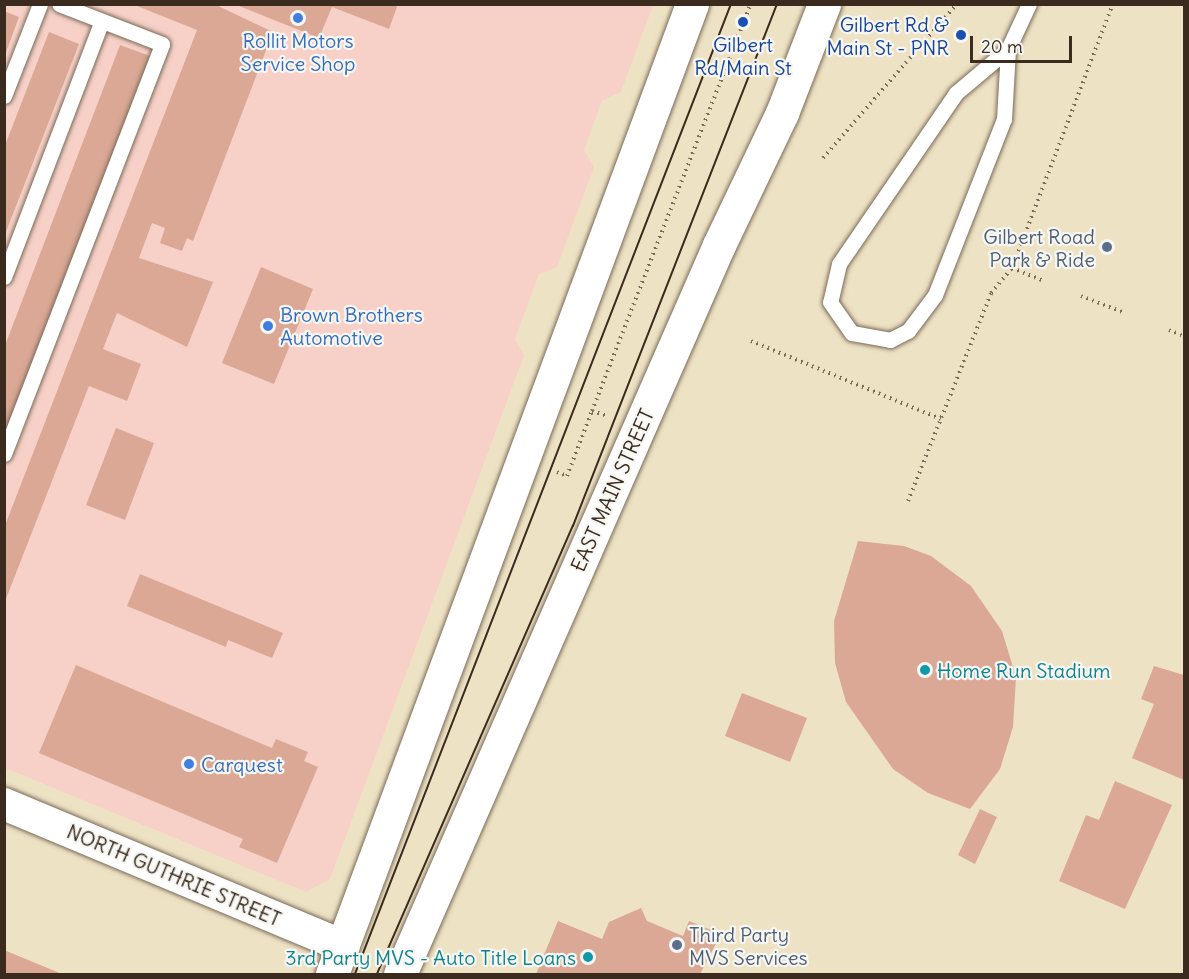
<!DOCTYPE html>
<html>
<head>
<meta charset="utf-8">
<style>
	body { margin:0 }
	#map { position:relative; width:1189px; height:979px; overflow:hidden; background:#eee2c4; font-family:Delius,sans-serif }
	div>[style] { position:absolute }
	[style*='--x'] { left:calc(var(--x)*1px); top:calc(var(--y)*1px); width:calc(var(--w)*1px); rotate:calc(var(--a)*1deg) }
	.built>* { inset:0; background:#f7d1c7 }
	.building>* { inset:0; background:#daa895 }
	.path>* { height:4px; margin-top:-2px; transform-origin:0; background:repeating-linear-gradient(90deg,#7a6a58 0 1.5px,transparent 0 6px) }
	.roads { filter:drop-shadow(0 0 2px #7a6a58) drop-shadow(0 0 2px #7a6a58) }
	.service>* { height:15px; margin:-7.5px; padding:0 7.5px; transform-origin:7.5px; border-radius:7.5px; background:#fff }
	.minor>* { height:32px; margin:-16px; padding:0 16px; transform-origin:16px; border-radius:16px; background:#fff }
	.primary>* { height:33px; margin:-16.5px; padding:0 16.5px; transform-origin:16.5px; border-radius:16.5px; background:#fff }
	.tram>* { height:1.5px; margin:-0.75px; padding:0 0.75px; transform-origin:0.75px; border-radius:0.75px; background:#3b2a1e }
	.dots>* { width:16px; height:16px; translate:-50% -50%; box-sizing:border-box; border:3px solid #f6f6f2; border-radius:50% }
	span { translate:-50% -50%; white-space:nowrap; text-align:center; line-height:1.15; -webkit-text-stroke:4.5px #f6f6f2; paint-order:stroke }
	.transit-label { font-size:20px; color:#164399 }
	.right { translate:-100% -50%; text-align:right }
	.shop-label { font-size:20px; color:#366cbe }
	.left { translate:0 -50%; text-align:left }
	.service-label { font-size:20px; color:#4e5e75 }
	.street-label { font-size:20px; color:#3b2a1e }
	.culture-label { font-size:20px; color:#0d838f }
	.frame { position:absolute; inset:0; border:6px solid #3b2a1e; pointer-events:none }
	.scale { position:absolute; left:970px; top:36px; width:102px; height:27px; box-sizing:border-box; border:3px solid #3b2a1e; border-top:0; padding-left:8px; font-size:18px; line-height:21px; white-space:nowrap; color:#3b2a1e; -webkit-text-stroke:4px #f6f6f2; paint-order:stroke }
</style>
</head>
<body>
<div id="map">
	<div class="built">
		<i style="clip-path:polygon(4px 5px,653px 5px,621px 92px,602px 101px,584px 150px,594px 167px,557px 267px,539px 274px,515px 339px,524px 355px,330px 879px,306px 892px,5px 768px)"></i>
	</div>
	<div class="building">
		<i style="clip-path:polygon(132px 4px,214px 4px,273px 32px,193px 241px,187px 238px,182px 251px,160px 243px,165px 228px,152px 223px,139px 258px,213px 282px,187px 347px,117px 313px,103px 349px,141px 364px,127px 401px,89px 386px,4px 604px,4px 528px,197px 30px)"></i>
		<i style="clip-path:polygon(234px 4px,398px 4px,389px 29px,332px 7px,319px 38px)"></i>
		<i style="clip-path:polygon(4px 11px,19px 17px,5px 55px,4px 55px)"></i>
		<i style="clip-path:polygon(49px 32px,79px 44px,4px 237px,4px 148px)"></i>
		<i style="clip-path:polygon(120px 45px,150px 56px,4px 437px,4px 348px)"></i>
		<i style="clip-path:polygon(261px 267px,313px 289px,274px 384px,222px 363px)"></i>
		<i style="clip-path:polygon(116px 428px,154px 443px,125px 520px,86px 505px)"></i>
		<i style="clip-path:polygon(858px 541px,904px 546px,931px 556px,971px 586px,1002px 631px,1016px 677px,1013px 727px,1000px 769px,970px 809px,928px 793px,893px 769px,846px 702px,835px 663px,834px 621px)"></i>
		<i style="clip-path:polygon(140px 574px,283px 633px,272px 658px,228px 640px,226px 647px,127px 606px)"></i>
		<i style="clip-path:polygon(76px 665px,272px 748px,276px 739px,308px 752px,304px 761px,318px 767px,277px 863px,239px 847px,243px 839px,39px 753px)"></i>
		<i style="clip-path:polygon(1154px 666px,1184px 675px,1184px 780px,1132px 758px,1154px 704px,1141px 699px)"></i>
		<i style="clip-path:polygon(742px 693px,807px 718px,790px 762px,725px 736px)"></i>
		<i style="clip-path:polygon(1115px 781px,1172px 805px,1125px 909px,1059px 881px,1086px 815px,1099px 820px)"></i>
		<i style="clip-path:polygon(980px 809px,997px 817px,975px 864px,958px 855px)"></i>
		<i style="clip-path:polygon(641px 908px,647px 921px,683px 936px,689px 921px,721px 934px,700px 974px,536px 974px,558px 921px,602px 939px,609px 922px)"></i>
		<i style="clip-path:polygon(4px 950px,62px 974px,4px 974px)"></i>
	</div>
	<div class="path">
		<i style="--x:823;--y:158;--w:204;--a:-49"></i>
		<i style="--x:1012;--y:268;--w:35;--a:22"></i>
		<i style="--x:1081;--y:296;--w:47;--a:21.1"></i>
		<i style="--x:1169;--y:330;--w:16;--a:22"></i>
		<i style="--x:751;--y:341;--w:205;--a:22.3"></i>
		<i style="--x:592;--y:411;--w:437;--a:-68.7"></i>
		<i style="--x:557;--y:472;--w:11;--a:22"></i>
		<i style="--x:567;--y:476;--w:70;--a:-69"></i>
		<i style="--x:592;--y:411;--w:16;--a:18"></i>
		<i style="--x:908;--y:501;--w:224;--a:-68.2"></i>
		<i style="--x:991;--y:293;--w:33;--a:-50"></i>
		<i style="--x:1012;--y:268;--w:283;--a:-69.1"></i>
	</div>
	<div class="roads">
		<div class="service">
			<i style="--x:1008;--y:49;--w:68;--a:139.8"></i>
			<i style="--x:956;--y:93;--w:207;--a:124.4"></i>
			<i style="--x:839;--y:264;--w:39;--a:103"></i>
			<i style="--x:830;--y:302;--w:38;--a:55"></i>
			<i style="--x:852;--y:333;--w:39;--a:10"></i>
			<i style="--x:890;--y:340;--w:20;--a:-27"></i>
			<i style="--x:908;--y:331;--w:45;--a:-53.1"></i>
			<i style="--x:935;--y:295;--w:189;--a:-68.6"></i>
			<i style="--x:1004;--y:119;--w:70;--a:-86.7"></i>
			<i style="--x:1008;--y:49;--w:50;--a:-65"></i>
			<i style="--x:4;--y:96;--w:99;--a:-68.6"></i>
			<i style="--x:4;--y:277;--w:274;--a:-69.1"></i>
			<i style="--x:4;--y:454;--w:439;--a:-68.9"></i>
			<i style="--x:162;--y:44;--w:110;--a:-158.8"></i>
		</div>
		<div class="minor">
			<i style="--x:4;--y:804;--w:368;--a:22.7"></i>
		</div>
		<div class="primary">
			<i style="--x:332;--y:974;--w:1035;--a:-69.64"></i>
			<i style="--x:400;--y:974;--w:796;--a:-66.37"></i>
			<i style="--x:719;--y:245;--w:146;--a:-64.5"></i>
			<i style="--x:782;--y:113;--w:117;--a:-68.9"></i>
		</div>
	</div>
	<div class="tram">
		<i style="--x:355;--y:974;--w:1040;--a:-68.81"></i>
		<i style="--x:377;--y:974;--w:489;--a:-66.4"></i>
		<i style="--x:573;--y:526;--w:560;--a:-68.65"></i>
	</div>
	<div class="dots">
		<i style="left:298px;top:18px;background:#3f7fe0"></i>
		<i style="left:743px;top:22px;background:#1a4fb4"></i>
		<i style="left:961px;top:35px;background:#1a4fb4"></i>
		<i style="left:1107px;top:247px;background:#5c6f8a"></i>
		<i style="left:268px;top:326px;background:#3f7fe0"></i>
		<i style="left:925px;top:670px;background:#0f9aa8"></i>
		<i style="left:189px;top:764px;background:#3f7fe0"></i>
		<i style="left:677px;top:945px;background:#5c6f8a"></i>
		<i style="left:588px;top:957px;background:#0f9aa8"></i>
	</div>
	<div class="transit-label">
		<span class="right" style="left:949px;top:36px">Gilbert Rd &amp;<br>Main St - PNR</span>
		<span style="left:743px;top:56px">Gilbert<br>Rd/Main St</span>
	</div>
	<div class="shop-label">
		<span style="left:298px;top:52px">Rollit Motors<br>Service Shop</span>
		<span class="left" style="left:280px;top:326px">Brown Brothers<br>Automotive</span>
		<span class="left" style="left:201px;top:764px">Carquest</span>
	</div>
	<div class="service-label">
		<span class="right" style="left:1095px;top:248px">Gilbert Road<br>Park &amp; Ride</span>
		<span class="left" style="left:689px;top:946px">Third Party<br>MVS Services</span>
	</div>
	<div class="street-label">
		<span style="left:612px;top:490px;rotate:-66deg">EAST MAIN STREET</span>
		<span style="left:174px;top:875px;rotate:23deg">NORTH GUTHRIE STREET</span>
	</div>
	<div class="culture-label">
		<span class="left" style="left:937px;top:670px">Home Run Stadium</span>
		<span class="right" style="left:576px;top:957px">3rd Party MVS - Auto Title Loans</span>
	</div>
	<div class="frame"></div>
	<div class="scale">20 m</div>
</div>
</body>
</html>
